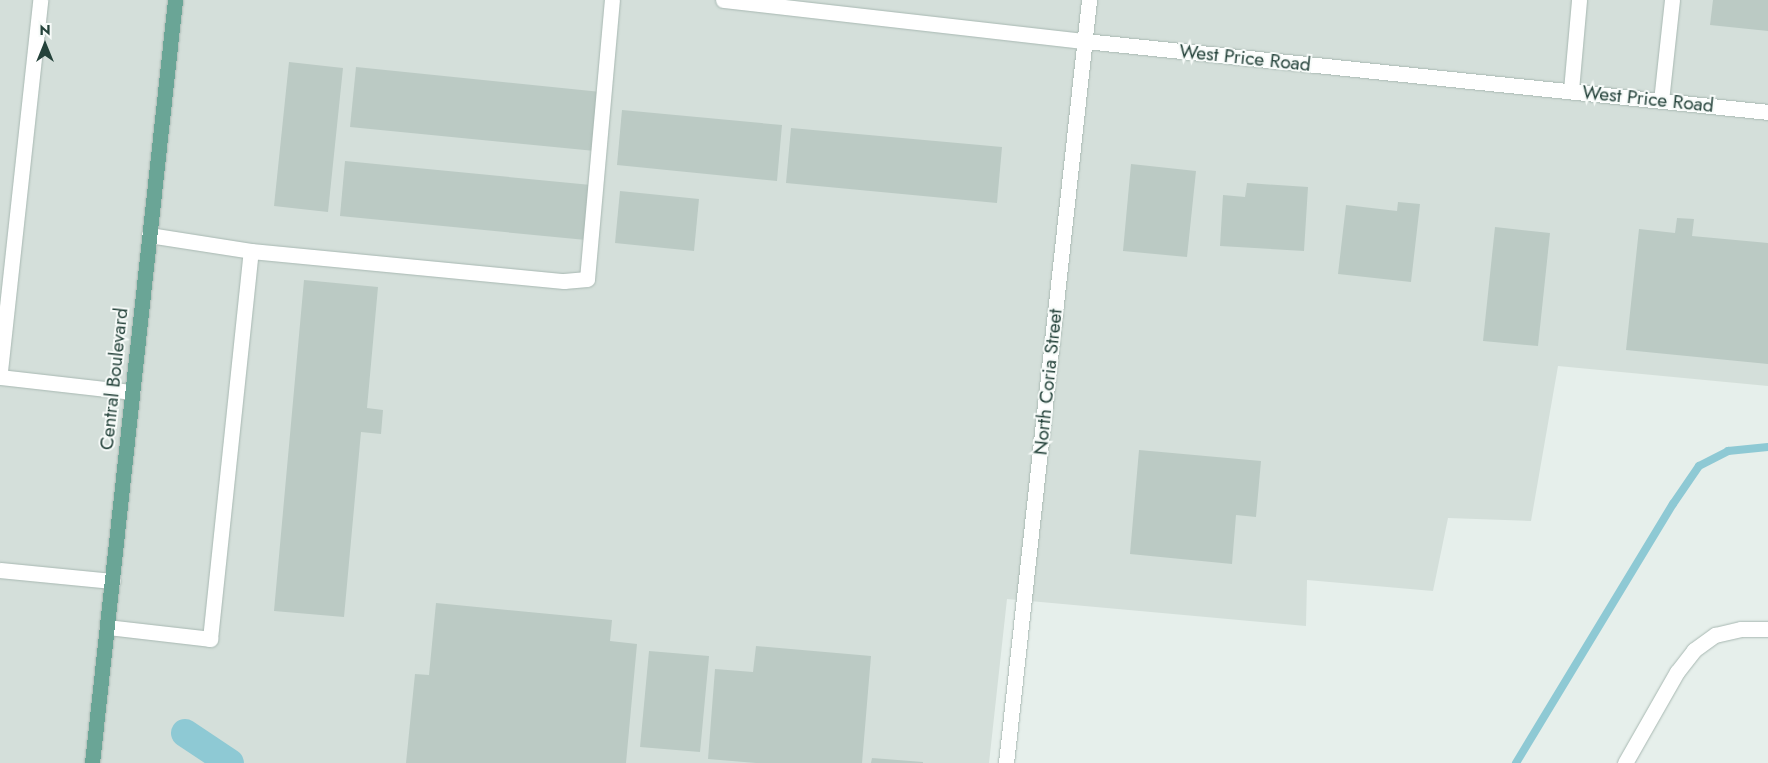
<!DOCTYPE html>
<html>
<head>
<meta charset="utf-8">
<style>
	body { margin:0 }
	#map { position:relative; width:1768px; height:763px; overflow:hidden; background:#e6efeb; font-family:Jost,sans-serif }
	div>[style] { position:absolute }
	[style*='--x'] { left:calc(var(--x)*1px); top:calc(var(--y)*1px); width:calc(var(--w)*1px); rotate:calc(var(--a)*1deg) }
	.built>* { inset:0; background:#d4dfda }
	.stream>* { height:8px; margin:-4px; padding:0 4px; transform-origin:4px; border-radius:4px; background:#8ec9d4 }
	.canal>* { height:28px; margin:-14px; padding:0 14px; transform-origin:14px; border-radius:14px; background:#8ec9d4 }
	.building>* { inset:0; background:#bbcac4 }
	.roads { filter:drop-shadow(0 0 1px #a8b8b2) drop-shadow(0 0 1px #a8b8b2) }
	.service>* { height:15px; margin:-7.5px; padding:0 7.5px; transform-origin:7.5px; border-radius:7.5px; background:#fff }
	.minor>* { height:15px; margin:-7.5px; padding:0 7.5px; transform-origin:7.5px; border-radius:7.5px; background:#fff }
	.tertiary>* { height:15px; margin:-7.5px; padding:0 7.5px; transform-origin:7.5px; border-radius:7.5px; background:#fff }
	.secondary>* { height:15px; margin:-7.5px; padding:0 7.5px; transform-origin:7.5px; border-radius:7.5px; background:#fff }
	.primary>* { height:15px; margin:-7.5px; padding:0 7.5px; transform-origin:7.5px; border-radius:7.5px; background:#6aa596 }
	span { translate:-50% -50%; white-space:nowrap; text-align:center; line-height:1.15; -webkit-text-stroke:4px #f7fbf9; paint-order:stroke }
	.street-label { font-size:19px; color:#24423a }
	.north { position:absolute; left:20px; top:20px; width:50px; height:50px; -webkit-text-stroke:4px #f7fbf9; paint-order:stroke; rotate:0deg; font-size:14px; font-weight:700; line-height:20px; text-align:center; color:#24423a }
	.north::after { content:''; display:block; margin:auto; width:18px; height:22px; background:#24423a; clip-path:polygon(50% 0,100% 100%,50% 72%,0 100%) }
</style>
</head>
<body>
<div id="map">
	<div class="built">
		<i style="clip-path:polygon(0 0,1768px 0,1768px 386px,1558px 366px,1531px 521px,1448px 518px,1433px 591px,1307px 580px,1306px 626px,1007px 599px,989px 763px,0 763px)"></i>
	</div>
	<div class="stream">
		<i style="--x:1516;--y:763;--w:303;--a:-58.8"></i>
		<i style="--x:1673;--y:504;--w:46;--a:-55.6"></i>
		<i style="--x:1699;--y:466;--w:33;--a:-27"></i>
		<i style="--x:1728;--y:451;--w:40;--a:-5.7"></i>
	</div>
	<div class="canal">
		<i style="--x:185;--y:733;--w:54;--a:33.7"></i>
	</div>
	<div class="building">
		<i style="clip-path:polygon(1713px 0,1768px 0,1768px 31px,1710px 25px)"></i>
		<i style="clip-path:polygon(289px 62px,343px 68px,328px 212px,274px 206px)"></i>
		<i style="clip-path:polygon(356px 67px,601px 92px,595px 151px,350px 127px)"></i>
		<i style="clip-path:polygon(622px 110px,782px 125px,777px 181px,617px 165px)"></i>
		<i style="clip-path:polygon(791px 128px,1002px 147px,997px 203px,786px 183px)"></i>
		<i style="clip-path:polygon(345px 161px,591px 185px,586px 240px,340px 216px)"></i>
		<i style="clip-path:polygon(1131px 164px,1196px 171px,1187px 257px,1123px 251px)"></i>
		<i style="clip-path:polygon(1247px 183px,1308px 187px,1304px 251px,1220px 246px,1223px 195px,1245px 197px)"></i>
		<i style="clip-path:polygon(620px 191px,699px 199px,694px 251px,615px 243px)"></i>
		<i style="clip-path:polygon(1398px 202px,1420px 204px,1411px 282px,1338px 274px,1346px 205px,1397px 211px)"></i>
		<i style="clip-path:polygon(1677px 218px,1694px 219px,1692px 236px,1768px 243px,1768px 364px,1626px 350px,1639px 229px,1675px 233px)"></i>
		<i style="clip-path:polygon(1495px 227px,1550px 233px,1538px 346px,1483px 341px)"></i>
		<i style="clip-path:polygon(304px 280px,378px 287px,367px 408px,383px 410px,381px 434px,361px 432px,344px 617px,274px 611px)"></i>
		<i style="clip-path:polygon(1139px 450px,1261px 461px,1256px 517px,1236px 515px,1232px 564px,1130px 554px)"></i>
		<i style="clip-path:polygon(436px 603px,612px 620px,610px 641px,637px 644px,626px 763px,406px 763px,415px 674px,429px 675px)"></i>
		<i style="clip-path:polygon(756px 646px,871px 656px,862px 763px,756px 763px,708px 759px,715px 669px,753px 672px)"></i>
		<i style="clip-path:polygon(649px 651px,709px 656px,700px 752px,640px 747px)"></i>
		<i style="clip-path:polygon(872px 758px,923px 762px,923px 763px,871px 763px)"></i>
	</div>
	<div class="roads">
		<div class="service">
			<i style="--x:1571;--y:90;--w:90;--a:-84.9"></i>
			<i style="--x:1661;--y:101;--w:102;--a:-83.8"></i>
			<i style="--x:149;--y:235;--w:103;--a:8.9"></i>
			<i style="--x:251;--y:251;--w:314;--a:5.5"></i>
			<i style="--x:564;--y:281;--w:23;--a:-5"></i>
			<i style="--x:587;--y:279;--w:280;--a:-84.9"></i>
			<i style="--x:0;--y:371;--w:373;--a:-83.8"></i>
			<i style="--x:0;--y:377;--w:133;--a:6.5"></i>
			<i style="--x:0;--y:570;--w:113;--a:5.6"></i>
			<i style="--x:107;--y:627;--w:104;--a:6.6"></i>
			<i style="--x:210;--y:639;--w:390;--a:-84"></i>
		</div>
		<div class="minor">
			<i style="--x:1625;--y:763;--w:105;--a:-60.3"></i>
			<i style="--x:1677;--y:672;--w:28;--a:-52"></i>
			<i style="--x:1694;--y:650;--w:26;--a:-36"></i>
			<i style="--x:1715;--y:635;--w:27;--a:-13"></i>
			<i style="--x:1741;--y:629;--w:27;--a:0"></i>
		</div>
		<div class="tertiary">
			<i style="--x:1006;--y:763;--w:768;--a:-83.79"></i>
		</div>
		<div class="secondary">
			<i style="--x:723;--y:0;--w:364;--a:6.5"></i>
			<i style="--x:1085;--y:41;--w:687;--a:5.93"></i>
		</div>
		<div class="primary">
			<i style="--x:92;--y:763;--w:768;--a:-83.79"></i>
		</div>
	</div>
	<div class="street-label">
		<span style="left:1245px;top:58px;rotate:6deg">West Price Road</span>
		<span style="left:1648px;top:99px;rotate:6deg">West Price Road</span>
		<span style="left:114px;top:379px;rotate:-84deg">Central Boulevard</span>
		<span style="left:1048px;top:382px;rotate:-84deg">North Coria Street</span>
	</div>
	<div class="north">N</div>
</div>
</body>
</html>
